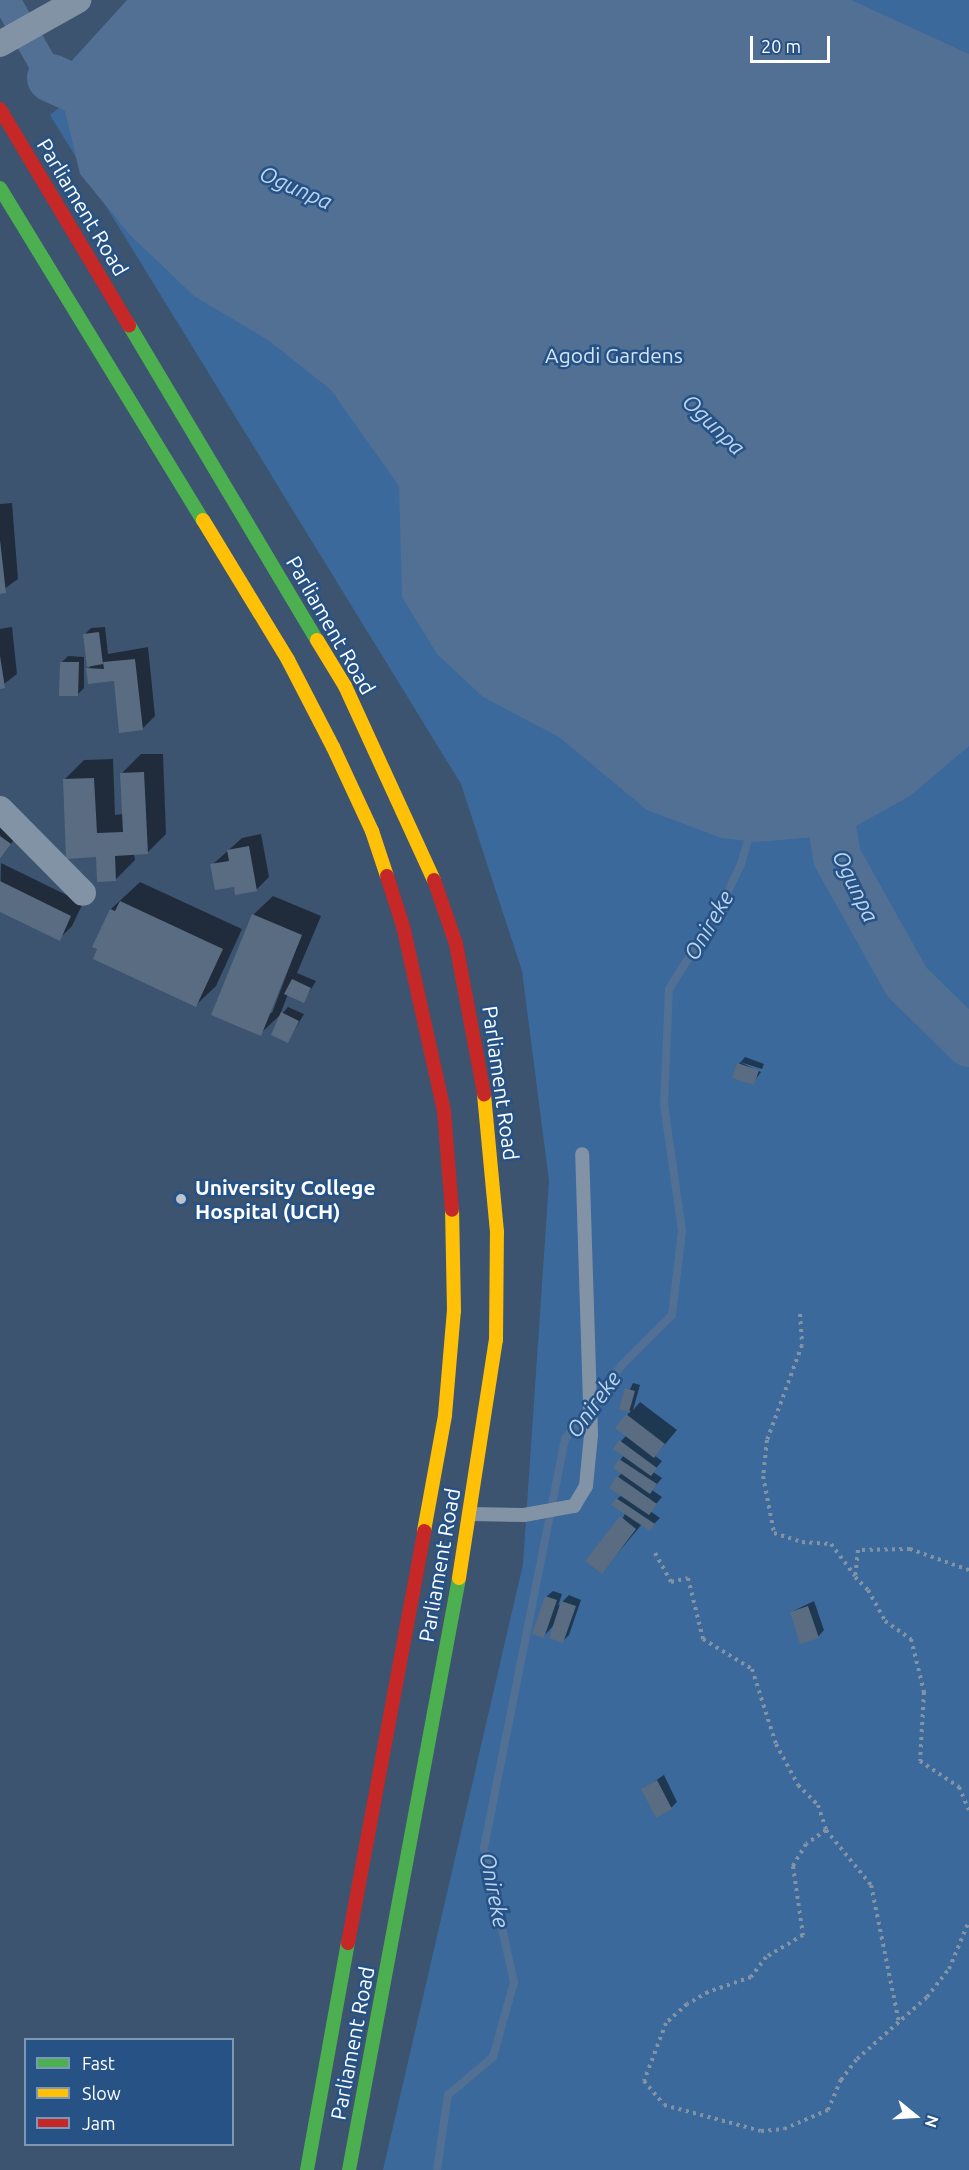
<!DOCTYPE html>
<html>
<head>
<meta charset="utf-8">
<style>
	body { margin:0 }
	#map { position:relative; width:969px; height:2170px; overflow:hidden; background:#3c5470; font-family:Ubuntu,sans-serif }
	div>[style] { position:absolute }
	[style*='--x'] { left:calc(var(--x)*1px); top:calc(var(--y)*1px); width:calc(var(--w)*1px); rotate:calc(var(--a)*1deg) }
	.green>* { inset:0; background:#3b699b }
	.water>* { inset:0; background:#527093 }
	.shadow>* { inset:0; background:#0007 }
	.stream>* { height:8px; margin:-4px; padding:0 4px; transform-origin:4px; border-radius:4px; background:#527093 }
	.canal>* { height:28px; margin:-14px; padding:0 14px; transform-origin:14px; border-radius:14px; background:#527093 }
	.river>* { height:48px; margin:-24px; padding:0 24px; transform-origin:24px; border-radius:24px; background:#527093 }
	.building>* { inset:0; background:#596c82 }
	.path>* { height:4px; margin-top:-2px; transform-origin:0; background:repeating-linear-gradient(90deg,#8393a6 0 3px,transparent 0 7.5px) }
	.lane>* { height:14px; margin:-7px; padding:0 7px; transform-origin:7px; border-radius:7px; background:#8393a6 }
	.street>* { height:26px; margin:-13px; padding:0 13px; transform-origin:13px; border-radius:13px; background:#8393a6 }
	.fast>* { height:14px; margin:-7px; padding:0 7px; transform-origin:7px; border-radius:7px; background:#4caf50 }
	.slow>* { height:14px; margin:-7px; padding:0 7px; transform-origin:7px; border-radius:7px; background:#ffc107 }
	.jam>* { height:14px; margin:-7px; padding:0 7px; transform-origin:7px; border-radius:7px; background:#c62828 }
	.dots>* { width:16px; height:16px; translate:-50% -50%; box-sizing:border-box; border:3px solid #265286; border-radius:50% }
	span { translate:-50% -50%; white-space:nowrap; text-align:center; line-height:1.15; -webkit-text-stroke:5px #265286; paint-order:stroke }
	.street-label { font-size:21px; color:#fff }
	.park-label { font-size:21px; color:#d4e4f6 }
	.poi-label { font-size:21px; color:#fff; font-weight:700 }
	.left { translate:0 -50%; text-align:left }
	.water-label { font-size:22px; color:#bcd5ef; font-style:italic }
	.legend { position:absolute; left:24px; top:2038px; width:210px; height:108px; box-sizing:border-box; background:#265286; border:2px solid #7d97b6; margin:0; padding:8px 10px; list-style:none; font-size:18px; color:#fff }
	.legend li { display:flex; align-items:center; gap:12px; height:30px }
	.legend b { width:30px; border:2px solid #7d97b6 }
	.north { position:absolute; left:885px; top:2086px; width:60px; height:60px; -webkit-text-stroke:4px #265286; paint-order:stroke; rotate:108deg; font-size:16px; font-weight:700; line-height:24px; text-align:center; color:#fff }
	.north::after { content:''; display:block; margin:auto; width:21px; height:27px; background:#fff; clip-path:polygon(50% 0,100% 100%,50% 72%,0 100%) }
	.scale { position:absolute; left:750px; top:36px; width:80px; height:27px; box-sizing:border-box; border:3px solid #fff; border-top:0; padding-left:8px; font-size:18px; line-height:21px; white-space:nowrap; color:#fff; -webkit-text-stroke:4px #265286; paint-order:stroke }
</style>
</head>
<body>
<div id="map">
	<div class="green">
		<i style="clip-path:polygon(193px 0,969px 0,969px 2170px,383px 2170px,523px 1564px,549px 1181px,522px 971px,461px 784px,50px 115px)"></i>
	</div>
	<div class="water">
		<i style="clip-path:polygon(127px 0,851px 0,969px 54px,969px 746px,910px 796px,840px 835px,755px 842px,721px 838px,647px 810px,559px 737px,483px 697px,437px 654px,402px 597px,399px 486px,331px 390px,268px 340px,194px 296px,130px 235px,80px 174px,57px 77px)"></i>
	</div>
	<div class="shadow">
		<i style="clip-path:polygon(12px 503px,18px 579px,0 592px,0 504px)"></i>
		<i style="clip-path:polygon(12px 627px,17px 674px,0 687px,0 629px)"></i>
		<i style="clip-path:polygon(105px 627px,108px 654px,148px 647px,155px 716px,142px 729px,115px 679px,88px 669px,92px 664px,85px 634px,91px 628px)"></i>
		<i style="clip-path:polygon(68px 656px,84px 657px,84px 688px,78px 694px,62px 662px)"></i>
		<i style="clip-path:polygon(141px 754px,163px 754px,166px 834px,147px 853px,134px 854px,135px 860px,115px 880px,97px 856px,64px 780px,84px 760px,113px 759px,115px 815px,123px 814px,121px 774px)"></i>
		<i style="clip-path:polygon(0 825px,16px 837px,0 859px)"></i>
		<i style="clip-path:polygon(261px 834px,269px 877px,256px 890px,235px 885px,212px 865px,242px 838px)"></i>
		<i style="clip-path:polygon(1px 863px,83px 903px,72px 926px,59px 939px,0 910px)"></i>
		<i style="clip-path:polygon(140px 882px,242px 929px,216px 986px,196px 1005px,95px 946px,111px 909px)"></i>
		<i style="clip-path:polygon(evenodd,273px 896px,321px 916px,297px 973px,316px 981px,304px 1001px,288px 994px,280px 1015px,260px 1034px,253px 915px,273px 896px,304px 928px,272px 1013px,269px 1013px,304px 928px)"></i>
		<i style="clip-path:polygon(288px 1007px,304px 1014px,288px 1041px,282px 1014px)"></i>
		<i style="clip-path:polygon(745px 1057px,764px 1064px,762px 1069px,740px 1062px,761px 1072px,753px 1083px,739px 1064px)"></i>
		<i style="clip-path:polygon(633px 1383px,640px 1385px,633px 1410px,640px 1402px,677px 1430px,655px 1456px,662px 1461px,653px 1472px,662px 1478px,652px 1490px,662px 1497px,650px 1511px,660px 1518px,649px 1529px,642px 1524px,602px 1572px,625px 1513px,617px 1499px,622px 1495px,618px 1477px,622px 1473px,615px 1467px,624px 1455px,621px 1441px,627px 1435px,627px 1415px,631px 1411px,621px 1408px)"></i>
		<i style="clip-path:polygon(553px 1591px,562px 1594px,558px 1606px,569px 1595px,581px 1600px,569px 1635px,563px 1641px,554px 1625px,544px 1636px,546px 1597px)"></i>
		<i style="clip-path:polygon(814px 1601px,824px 1630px,818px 1637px,791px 1612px)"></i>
		<i style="clip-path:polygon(664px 1775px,677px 1802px,671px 1808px,643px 1789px)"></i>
	</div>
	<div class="stream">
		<i style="--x:437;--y:2170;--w:76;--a:-81.7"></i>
		<i style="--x:448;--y:2095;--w:59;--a:-40.2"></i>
		<i style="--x:493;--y:2057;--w:78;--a:-74.4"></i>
		<i style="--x:514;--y:1982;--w:137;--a:-102.6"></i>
		<i style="--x:484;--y:1848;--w:417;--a:-78.8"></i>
		<i style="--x:565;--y:1439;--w:92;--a:-52.5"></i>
		<i style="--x:621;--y:1366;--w:72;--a:-45"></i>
		<i style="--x:672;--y:1315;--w:85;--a:-83.2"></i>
		<i style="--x:682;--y:1231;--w:128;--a:-98.1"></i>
		<i style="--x:664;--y:1104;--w:115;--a:-87.5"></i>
		<i style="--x:669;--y:989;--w:98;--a:-57.9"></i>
		<i style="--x:721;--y:906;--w:47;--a:-64.5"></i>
		<i style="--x:741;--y:864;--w:33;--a:-74"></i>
	</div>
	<div class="canal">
		<i style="--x:6;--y:0;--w:90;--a:60"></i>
	</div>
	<div class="river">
		<i style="--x:51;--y:78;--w:73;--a:24.1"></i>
		<i style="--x:823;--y:772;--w:86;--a:80.6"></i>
		<i style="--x:837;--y:857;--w:143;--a:60.8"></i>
		<i style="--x:907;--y:982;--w:87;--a:44.5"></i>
	</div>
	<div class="building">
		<i style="clip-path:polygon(0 540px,6px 593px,0 594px)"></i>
		<i style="clip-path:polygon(99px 632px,103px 664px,87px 667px,83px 634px)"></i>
		<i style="clip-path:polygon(0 656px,5px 688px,0 689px)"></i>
		<i style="clip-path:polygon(135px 659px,143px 730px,119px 733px,114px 681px,88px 684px,86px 668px,104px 669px,103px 662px)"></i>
		<i style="clip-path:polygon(60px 662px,79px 662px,78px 696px,59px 696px)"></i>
		<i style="clip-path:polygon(144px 772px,148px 854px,115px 856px,116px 881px,97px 882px,96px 857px,66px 859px,63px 779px,94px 778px,97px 833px,123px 832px,120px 773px)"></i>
		<i style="clip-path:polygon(0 836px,11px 844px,0 859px)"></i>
		<i style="clip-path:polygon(249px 846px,257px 891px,235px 895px,234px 887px,215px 890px,210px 864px,229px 861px,227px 850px)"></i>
		<i style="clip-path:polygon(0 881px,71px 916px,60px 941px,0 912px)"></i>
		<i style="clip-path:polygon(120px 901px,223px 949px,196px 1007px,93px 959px,97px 949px,92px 947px,110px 909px,115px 911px)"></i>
		<i style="clip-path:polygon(252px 914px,302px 935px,261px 1036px,211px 1015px)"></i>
		<i style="clip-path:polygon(292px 979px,311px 988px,304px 1003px,284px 994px)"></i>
		<i style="clip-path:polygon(281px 1012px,299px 1021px,288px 1043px,271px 1035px)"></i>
		<i style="clip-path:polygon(737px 1063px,759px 1070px,754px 1085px,732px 1078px)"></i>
		<i style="clip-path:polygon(625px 1388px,635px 1391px,629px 1412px,619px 1409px)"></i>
		<i style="clip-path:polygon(626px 1414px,665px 1444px,654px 1458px,615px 1428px)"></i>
		<i style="clip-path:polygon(619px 1440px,657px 1468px,651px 1476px,613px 1449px)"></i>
		<i style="clip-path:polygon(619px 1459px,657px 1484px,650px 1494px,613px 1468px)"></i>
		<i style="clip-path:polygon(617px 1476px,657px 1504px,649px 1515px,609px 1488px)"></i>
		<i style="clip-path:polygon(616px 1498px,655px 1524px,650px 1531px,611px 1505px)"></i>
		<i style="clip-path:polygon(620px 1516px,636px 1529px,602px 1574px,585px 1561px)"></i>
		<i style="clip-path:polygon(545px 1596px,557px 1600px,544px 1638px,532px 1634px)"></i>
		<i style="clip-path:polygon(561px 1601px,576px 1606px,563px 1643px,549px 1638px)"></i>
		<i style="clip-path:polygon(808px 1606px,819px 1638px,800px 1644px,790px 1612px)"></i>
		<i style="clip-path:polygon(657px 1780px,672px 1809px,656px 1818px,641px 1789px)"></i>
	</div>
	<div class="path">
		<i style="--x:800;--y:1314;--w:31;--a:86"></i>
		<i style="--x:802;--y:1345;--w:101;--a:110.2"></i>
		<i style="--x:767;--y:1440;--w:36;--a:96"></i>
		<i style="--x:763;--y:1476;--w:58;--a:79.1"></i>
		<i style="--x:774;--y:1533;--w:29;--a:18"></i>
		<i style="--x:802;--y:1542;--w:29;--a:4"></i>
		<i style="--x:831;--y:1544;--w:40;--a:53"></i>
		<i style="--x:655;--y:1553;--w:33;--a:61"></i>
		<i style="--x:671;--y:1582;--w:17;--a:-13"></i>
		<i style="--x:688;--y:1578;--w:63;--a:76.2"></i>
		<i style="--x:703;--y:1639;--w:57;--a:31.5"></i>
		<i style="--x:752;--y:1669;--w:79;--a:72.3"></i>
		<i style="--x:776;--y:1744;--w:47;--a:61.8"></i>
		<i style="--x:798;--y:1785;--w:28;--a:45"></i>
		<i style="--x:818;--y:1805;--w:26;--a:72"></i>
		<i style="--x:826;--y:1830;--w:71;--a:50.7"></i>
		<i style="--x:871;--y:1885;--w:141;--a:78.5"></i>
		<i style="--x:969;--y:1570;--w:63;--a:-160.4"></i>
		<i style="--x:910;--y:1549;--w:52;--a:178.9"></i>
		<i style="--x:858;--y:1550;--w:27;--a:96"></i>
		<i style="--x:855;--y:1577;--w:18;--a:45"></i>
		<i style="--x:868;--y:1590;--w:35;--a:61"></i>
		<i style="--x:885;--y:1621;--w:32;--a:35"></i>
		<i style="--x:911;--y:1639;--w:55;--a:76.2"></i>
		<i style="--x:924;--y:1692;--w:69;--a:93.3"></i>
		<i style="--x:920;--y:1761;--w:47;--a:33.7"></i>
		<i style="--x:959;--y:1787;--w:25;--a:67"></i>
		<i style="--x:826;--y:1830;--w:24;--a:145"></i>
		<i style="--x:806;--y:1844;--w:26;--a:121"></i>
		<i style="--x:793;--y:1866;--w:70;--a:81.8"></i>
		<i style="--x:803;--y:1935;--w:43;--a:149.3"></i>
		<i style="--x:766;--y:1957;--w:25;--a:127"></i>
		<i style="--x:751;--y:1977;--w:46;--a:160.8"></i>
		<i style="--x:708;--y:1992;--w:24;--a:150"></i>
		<i style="--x:687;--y:2004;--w:28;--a:138"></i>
		<i style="--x:666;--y:2023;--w:62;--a:110.8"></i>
		<i style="--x:644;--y:2081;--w:31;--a:50"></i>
		<i style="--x:664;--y:2105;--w:100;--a:15"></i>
		<i style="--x:761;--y:2131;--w:23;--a:-5"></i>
		<i style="--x:784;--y:2129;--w:48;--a:-23.4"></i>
		<i style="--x:828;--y:2110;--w:33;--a:-67"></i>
		<i style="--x:841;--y:2080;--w:26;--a:-53"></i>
		<i style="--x:857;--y:2059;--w:94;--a:-41.5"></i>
		<i style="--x:927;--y:1997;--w:36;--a:-52"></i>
		<i style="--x:949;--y:1969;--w:52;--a:-67.4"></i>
	</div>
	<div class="lane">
		<i style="--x:471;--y:1514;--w:53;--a:1.1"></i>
		<i style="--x:524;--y:1515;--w:51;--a:-10.2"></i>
		<i style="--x:574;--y:1506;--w:23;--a:-59"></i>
		<i style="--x:586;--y:1486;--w:51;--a:-84.4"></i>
		<i style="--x:591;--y:1435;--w:281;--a:-91.8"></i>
	</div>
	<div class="street">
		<i style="--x:0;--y:44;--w:90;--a:-29.4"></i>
		<i style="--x:0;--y:809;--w:118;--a:45.3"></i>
	</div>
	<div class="fast">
		<i style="--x:0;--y:188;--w:389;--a:58.6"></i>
		<i style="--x:129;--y:325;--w:367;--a:59.2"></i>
		<i style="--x:307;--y:2170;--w:231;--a:-79.8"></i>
		<i style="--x:349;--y:2170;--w:602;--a:-79.47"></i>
	</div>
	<div class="slow">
		<i style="--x:203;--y:520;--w:164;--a:58.7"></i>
		<i style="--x:288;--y:660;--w:98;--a:62.7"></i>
		<i style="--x:333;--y:747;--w:93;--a:65.1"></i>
		<i style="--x:372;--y:831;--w:47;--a:71.6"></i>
		<i style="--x:317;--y:640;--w:54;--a:58.7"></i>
		<i style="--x:345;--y:686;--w:213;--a:65.4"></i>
		<i style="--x:424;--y:1531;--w:118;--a:-79.7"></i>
		<i style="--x:445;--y:1415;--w:104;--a:-85.1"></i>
		<i style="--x:454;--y:1311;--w:101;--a:-91.1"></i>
		<i style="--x:459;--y:1578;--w:241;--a:-81.2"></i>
		<i style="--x:496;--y:1340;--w:108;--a:-89.5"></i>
		<i style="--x:497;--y:1232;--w:139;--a:-95.4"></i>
	</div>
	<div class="jam">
		<i style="--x:0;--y:109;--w:252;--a:59.2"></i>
		<i style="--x:387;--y:876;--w:52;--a:72.3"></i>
		<i style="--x:403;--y:926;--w:189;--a:77.5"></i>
		<i style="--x:444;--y:1111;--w:99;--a:85.4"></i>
		<i style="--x:434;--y:880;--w:68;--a:71"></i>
		<i style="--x:456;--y:944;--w:153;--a:79.4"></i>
		<i style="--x:348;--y:1943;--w:419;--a:-79.5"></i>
	</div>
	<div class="dots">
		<i style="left:181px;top:1199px;background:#bbc3cd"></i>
	</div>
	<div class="street-label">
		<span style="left:83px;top:207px;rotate:59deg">Parliament Road</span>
		<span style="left:331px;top:625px;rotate:60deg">Parliament Road</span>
		<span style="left:501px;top:1083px;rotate:82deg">Parliament Road</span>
		<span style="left:439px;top:1565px;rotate:-80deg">Parliament Road</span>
		<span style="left:352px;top:2043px;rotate:-79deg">Parliament Road</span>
	</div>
	<div class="park-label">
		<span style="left:614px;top:355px">Agodi Gardens</span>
	</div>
	<div class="poi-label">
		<span class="left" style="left:195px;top:1199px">University College<br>Hospital (UCH)</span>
	</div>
	<div class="water-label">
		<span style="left:296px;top:187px;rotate:24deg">Ogunpa</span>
		<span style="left:714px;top:424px;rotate:44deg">Ogunpa</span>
		<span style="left:856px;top:886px;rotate:64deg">Ogunpa</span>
		<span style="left:708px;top:925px;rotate:-60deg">Onireke</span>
		<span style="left:593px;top:1404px;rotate:-54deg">Onireke</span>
		<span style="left:495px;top:1890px;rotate:79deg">Onireke</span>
	</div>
	<ul class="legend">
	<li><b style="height:8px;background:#4caf50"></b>Fast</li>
	<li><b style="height:8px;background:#ffc107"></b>Slow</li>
	<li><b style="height:8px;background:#c62828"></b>Jam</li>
	</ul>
	<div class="north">N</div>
	<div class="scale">20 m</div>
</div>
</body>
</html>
